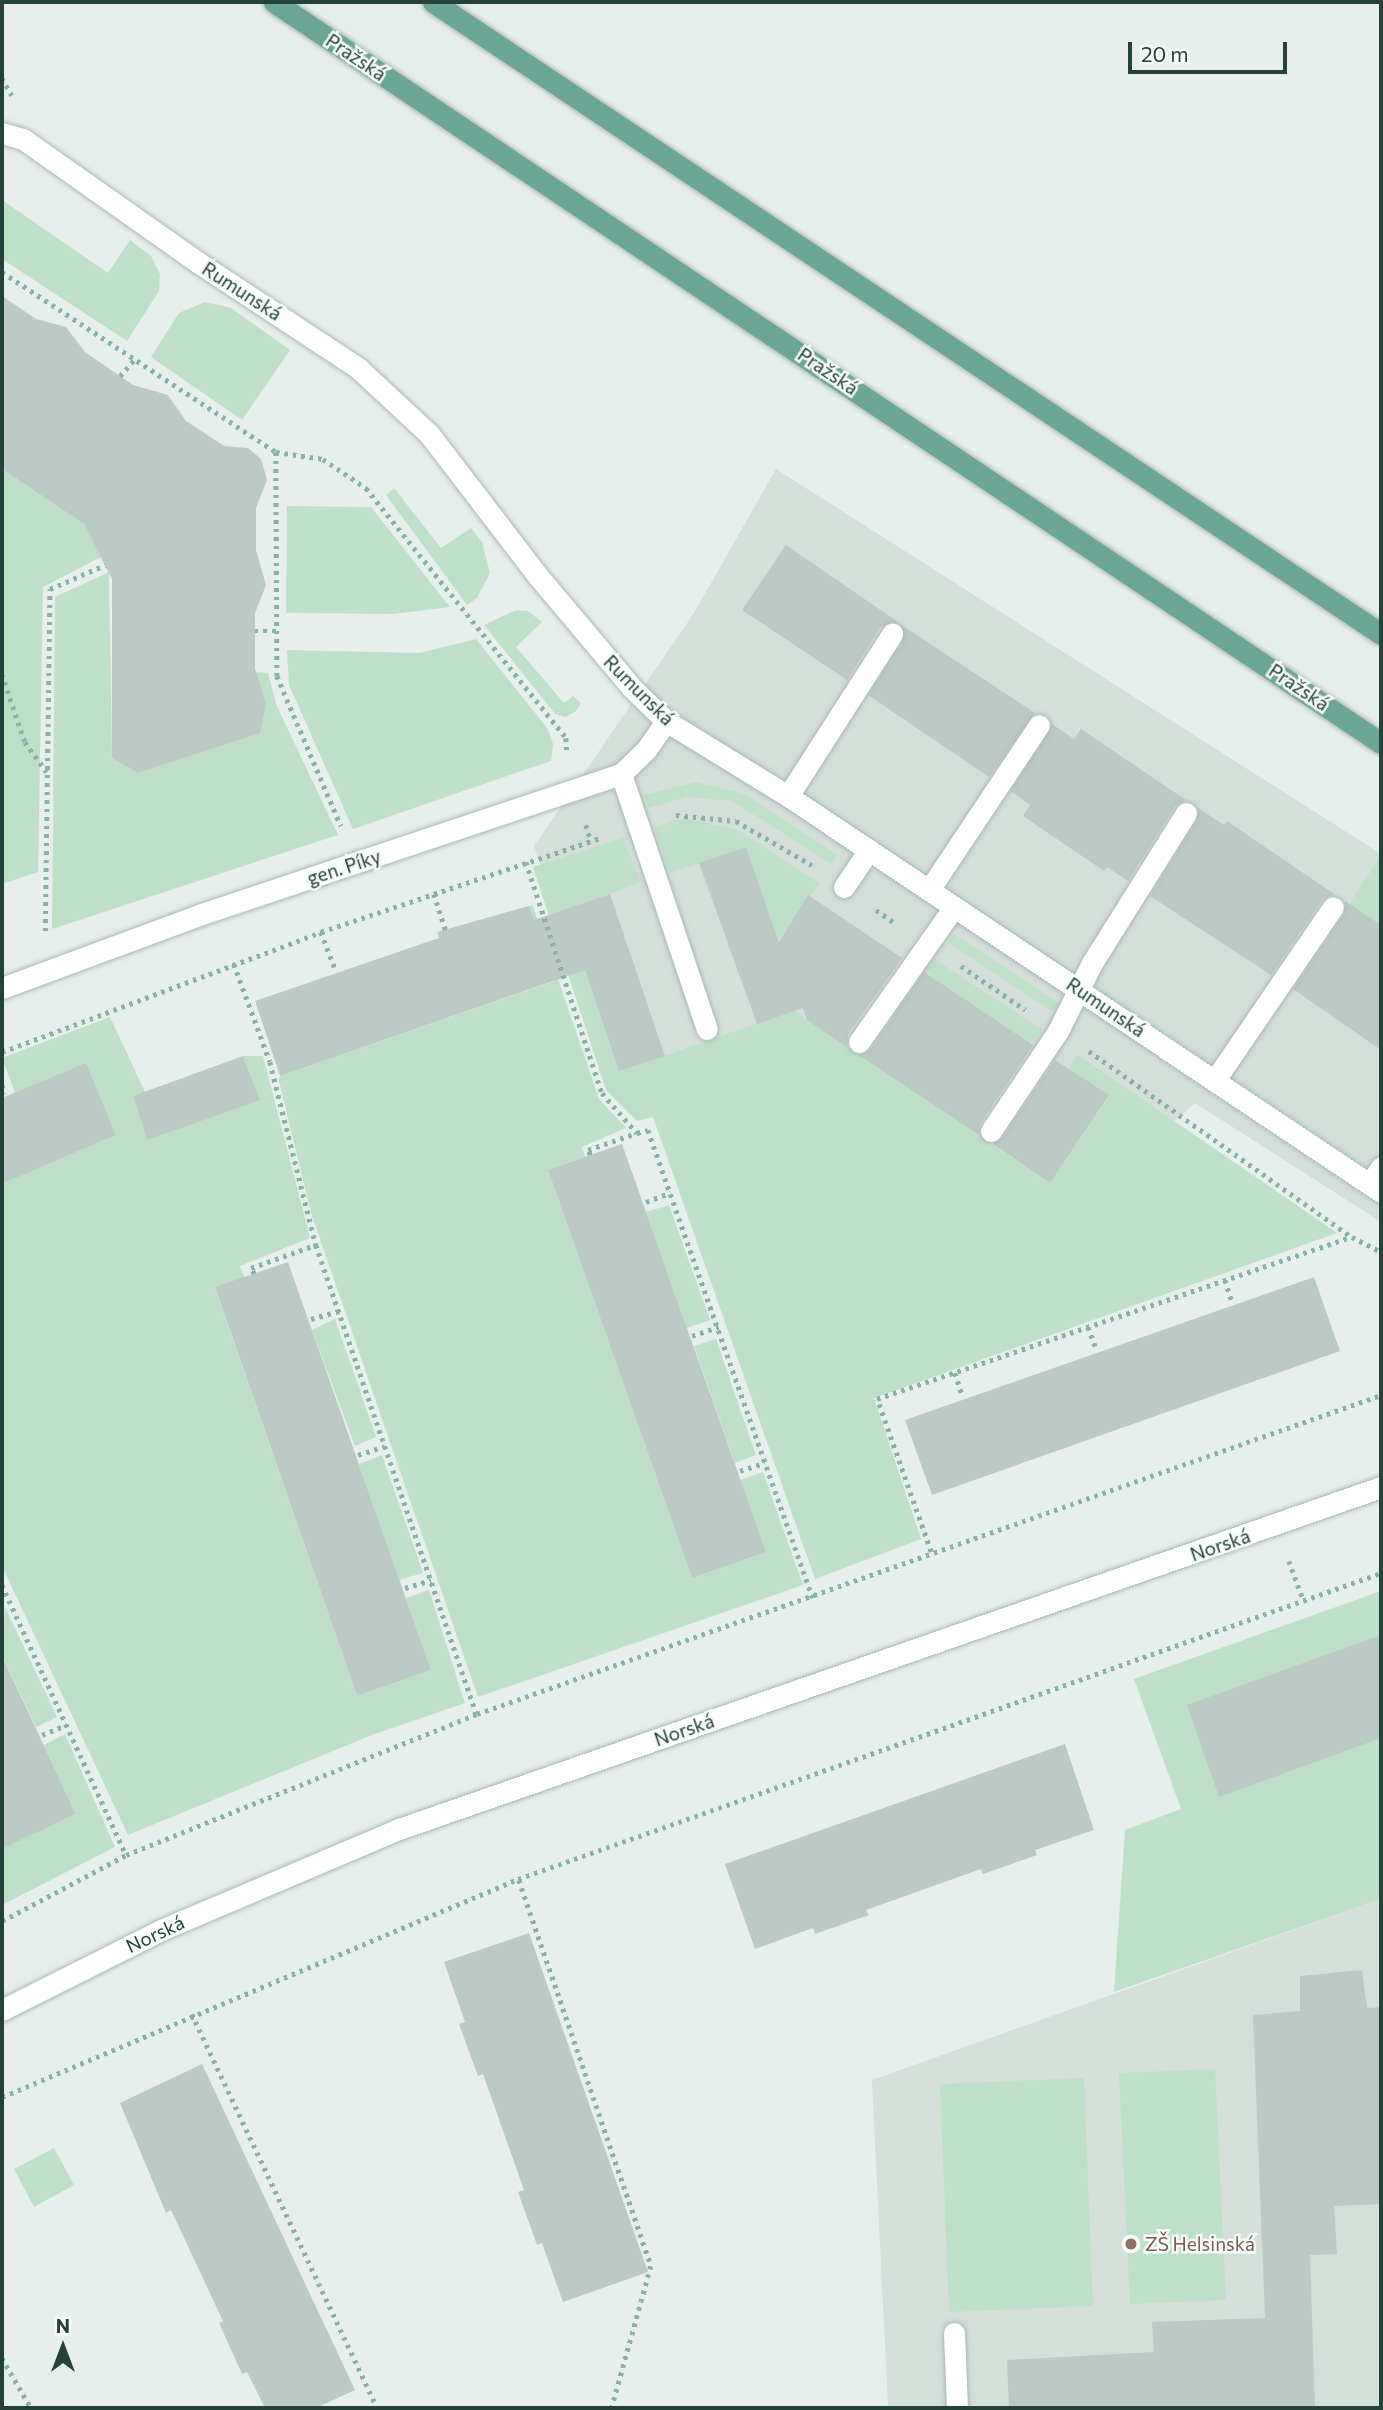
<!DOCTYPE html>
<html>
<head>
<meta charset="utf-8">
<style>
	body { margin:0 }
	#map { position:relative; width:1383px; height:2410px; overflow:hidden; background:#e6efeb; font-family:Commissioner,sans-serif }
	div>[style] { position:absolute }
	[style*='--x'] { left:calc(var(--x)*1px); top:calc(var(--y)*1px); width:calc(var(--w)*1px); rotate:calc(var(--a)*1deg) }
	.built>* { inset:0; background:#d4dfda }
	.green>* { inset:0; background:#bfe0c8 }
	.building>* { inset:0; background:#bbcac4 }
	.path>* { height:4.5px; margin-top:-2.25px; transform-origin:0; background:repeating-linear-gradient(90deg,#86b3a5 0 3.5px,transparent 0 8.5px) }
	.roads { filter:drop-shadow(0 0 2px #a8b8b2) drop-shadow(0 0 2px #a8b8b2) }
	.service>* { height:21px; margin:-10.5px; padding:0 10.5px; transform-origin:10.5px; border-radius:10.5px; background:#fff }
	.minor>* { height:21px; margin:-10.5px; padding:0 10.5px; transform-origin:10.5px; border-radius:10.5px; background:#fff }
	.primary>* { height:21px; margin:-10.5px; padding:0 10.5px; transform-origin:10.5px; border-radius:10.5px; background:#6aa596 }
	.dots>* { width:19px; height:19px; translate:-50% -50%; box-sizing:border-box; border:4px solid #f7fbf9; border-radius:50% }
	span { translate:-50% -50%; white-space:nowrap; text-align:center; line-height:1.15; -webkit-text-stroke:5px #f7fbf9; paint-order:stroke }
	.street-label { font-size:19px; color:#24423a }
	.education-label { font-size:19px; color:#785e54 }
	.left { translate:0 -50%; text-align:left }
	.frame { position:absolute; inset:0; border:4px solid #24423a; pointer-events:none }
	.north { position:absolute; left:28px; top:2312px; width:70px; height:70px; -webkit-text-stroke:5px #f7fbf9; paint-order:stroke; rotate:0deg; font-size:19px; font-weight:700; line-height:28px; text-align:center; color:#24423a }
	.north::after { content:''; display:block; margin:auto; width:24px; height:32px; background:#24423a; clip-path:polygon(50% 0,100% 100%,50% 72%,0 100%) }
	.scale { position:absolute; left:1128px; top:42px; width:159px; height:32px; box-sizing:border-box; border:4px solid #24423a; border-top:0; padding-left:9px; font-size:21px; line-height:24px; white-space:nowrap; color:#24423a; -webkit-text-stroke:5px #f7fbf9; paint-order:stroke }
</style>
</head>
<body>
<div id="map">
	<div class="built">
		<i style="clip-path:polygon(776px 469px,1381px 854px,1381px 1222px,1195px 1103px,1061px 1222px,611px 1081px,534px 846px,694px 613px)"></i>
		<i style="clip-path:polygon(1381px 1899px,1381px 2408px,888px 2408px,872px 2080px)"></i>
	</div>
	<div class="green">
		<i style="clip-path:polygon(2px 200px,108px 273px,130px 240px,151px 256px,160px 274px,159px 291px,127px 341px,2px 259px)"></i>
		<i style="clip-path:polygon(205px 302px,231px 308px,290px 350px,242px 420px,151px 357px,179px 313px)"></i>
		<i style="clip-path:polygon(2px 469px,84px 524px,101px 557px,43px 587px,38px 872px,2px 884px)"></i>
		<i style="clip-path:polygon(394px 488px,441px 548px,471px 528px,482px 542px,490px 573px,477px 598px,467px 605px,386px 495px)"></i>
		<i style="clip-path:polygon(287px 506px,371px 507px,450px 607px,393px 614px,286px 613px)"></i>
		<i style="clip-path:polygon(109px 572px,112px 758px,138px 773px,255px 734px,266px 703px,255px 672px,268px 673px,276px 704px,338px 835px,52px 929px,55px 597px)"></i>
		<i style="clip-path:polygon(516px 610px,528px 611px,542px 622px,516px 647px,564px 703px,573px 696px,581px 703px,576px 711px,566px 717px,555px 714px,484px 625px)"></i>
		<i style="clip-path:polygon(476px 639px,548px 729px,553px 744px,551px 761px,353px 829px,289px 685px,287px 650px,419px 653px)"></i>
		<i style="clip-path:polygon(696px 782px,745px 794px,838px 855px,831px 864px,732px 801px,687px 797px,649px 808px,644px 795px)"></i>
		<i style="clip-path:polygon(684px 818px,738px 830px,820px 883px,781px 937px,778px 938px,746px 848px,670px 873px,655px 827px)"></i>
		<i style="clip-path:polygon(624px 837px,640px 883px,564px 910px,619px 1071px,794px 1011px,1050px 1183px,1109px 1096px,1069px 1069px,1077px 1054px,1337px 1233px,874px 1398px,921px 1539px,815px 1579px,653px 1117px,637px 1121px,606px 1090px,533px 867px)"></i>
		<i style="clip-path:polygon(1381px 856px,1381px 925px,1349px 904px)"></i>
		<i style="clip-path:polygon(529px 906px,533px 906px,599px 1099px,626px 1128px,582px 1147px,585px 1157px,548px 1170px,692px 1578px,766px 1552px,740px 1480px,763px 1472px,803px 1585px,478px 1697px,312px 1216px,279px 1081px,280px 1076px,555px 981px)"></i>
		<i style="clip-path:polygon(954px 934px,1059px 1003px,1053px 1012px,948px 942px)"></i>
		<i style="clip-path:polygon(933px 958px,1043px 1030px,1026px 1047px,1020px 1036px,932px 978px,928px 970px)"></i>
		<i style="clip-path:polygon(110px 1017px,145px 1092px,133px 1096px,147px 1139px,259px 1099px,243px 1056px,263px 1056px,310px 1238px,240px 1266px,245px 1278px,215px 1288px,357px 1696px,431px 1670px,406px 1598px,429px 1590px,465px 1703px,372px 1735px,128px 1835px,2px 1566px,2px 1184px,116px 1135px,86px 1064px,15px 1093px,2px 1058px)"></i>
		<i style="clip-path:polygon(669px 1205px,710px 1320px,687px 1328px,646px 1212px)"></i>
		<i style="clip-path:polygon(335px 1319px,376px 1437px,355px 1446px,312px 1330px)"></i>
		<i style="clip-path:polygon(716px 1339px,756px 1455px,735px 1463px,694px 1346px)"></i>
		<i style="clip-path:polygon(382px 1455px,423px 1573px,399px 1580px,359px 1464px)"></i>
		<i style="clip-path:polygon(1381px 1591px,1381px 1899px,1114px 1992px,1125px 1830px,1181px 1809px,1134px 1679px)"></i>
		<i style="clip-path:polygon(5px 1607px,57px 1717px,36px 1727px,2px 1655px)"></i>
		<i style="clip-path:polygon(65px 1734px,115px 1847px,2px 1905px,2px 1839px,6px 1847px,76px 1814px,44px 1745px)"></i>
		<i style="clip-path:polygon(1215px 2069px,1226px 2300px,1130px 2304px,1119px 2073px)"></i>
		<i style="clip-path:polygon(1084px 2078px,1093px 2306px,949px 2312px,940px 2084px)"></i>
		<i style="clip-path:polygon(54px 2148px,74px 2185px,34px 2207px,14px 2169px)"></i>
	</div>
	<div class="building">
		<i style="clip-path:polygon(2px 296px,36px 319px,66px 327px,85px 352px,133px 385px,168px 395px,186px 421px,224px 446px,248px 448px,261px 459px,267px 480px,256px 508px,256px 550px,266px 585px,255px 613px,255px 669px,266px 703px,260px 733px,138px 773px,112px 758px,112px 579px,84px 524px,2px 469px)"></i>
		<i style="clip-path:polygon(786px 545px,898px 622px,881px 626px,847px 680px,742px 610px)"></i>
		<i style="clip-path:polygon(900px 624px,1035px 713px,989px 777px,868px 695px,903px 641px)"></i>
		<i style="clip-path:polygon(1052px 724px,1074px 739px,1081px 729px,1186px 800px,1175px 806px,1128px 881px,1107px 867px,1104px 871px,1023px 816px,1030px 805px,1011px 791px)"></i>
		<i style="clip-path:polygon(1198px 808px,1224px 825px,1227px 821px,1334px 894px,1322px 900px,1271px 975px,1150px 896px,1197px 820px)"></i>
		<i style="clip-path:polygon(746px 847px,779px 942px,808px 895px,902px 958px,848px 1034px,847px 1047px,807px 1020px,803px 1008px,757px 1024px,699px 863px)"></i>
		<i style="clip-path:polygon(610px 894px,665px 1056px,619px 1071px,585px 970px,280px 1076px,255px 1001px,439px 938px,437px 932px,529px 906px,534px 920px)"></i>
		<i style="clip-path:polygon(1345px 901px,1381px 925px,1381px 1050px,1293px 989px,1344px 914px)"></i>
		<i style="clip-path:polygon(924px 972px,1033px 1045px,980px 1124px,979px 1135px,859px 1055px,870px 1050px)"></i>
		<i style="clip-path:polygon(243px 1056px,260px 1100px,147px 1140px,133px 1096px)"></i>
		<i style="clip-path:polygon(1055px 1060px,1109px 1095px,1050px 1183px,993px 1144px,1002px 1138px)"></i>
		<i style="clip-path:polygon(86px 1063px,116px 1135px,2px 1184px,2px 1098px)"></i>
		<i style="clip-path:polygon(622px 1144px,766px 1552px,692px 1578px,548px 1170px)"></i>
		<i style="clip-path:polygon(288px 1262px,431px 1670px,357px 1696px,215px 1287px)"></i>
		<i style="clip-path:polygon(1314px 1277px,1340px 1351px,932px 1495px,905px 1420px)"></i>
		<i style="clip-path:polygon(1381px 1635px,1381px 1738px,1219px 1797px,1187px 1705px)"></i>
		<i style="clip-path:polygon(2px 1656px,76px 1814px,2px 1849px)"></i>
		<i style="clip-path:polygon(1065px 1744px,1094px 1830px,1035px 1850px,1037px 1855px,983px 1874px,981px 1869px,866px 1910px,869px 1915px,815px 1934px,813px 1928px,755px 1949px,725px 1864px)"></i>
		<i style="clip-path:polygon(529px 1933px,648px 2272px,563px 2302px,542px 2243px,537px 2245px,518px 2192px,524px 2190px,483px 2074px,478px 2076px,459px 2024px,465px 2022px,444px 1962px)"></i>
		<i style="clip-path:polygon(1362px 1970px,1367px 2008px,1381px 2007px,1381px 2204px,1334px 2206px,1337px 2254px,1310px 2255px,1315px 2408px,1009px 2408px,1007px 2360px,1154px 2352px,1152px 2322px,1265px 2318px,1253px 2015px,1300px 2011px,1300px 1976px)"></i>
		<i style="clip-path:polygon(202px 2064px,355px 2390px,316px 2408px,265px 2408px,247px 2372px,242px 2374px,219px 2323px,223px 2321px,171px 2210px,166px 2213px,120px 2103px)"></i>
	</div>
	<div class="path">
		<i style="--x:2;--y:78;--w:20;--a:60"></i>
		<i style="--x:2;--y:272;--w:328;--a:33.3"></i>
		<i style="--x:276;--y:452;--w:48;--a:8.5"></i>
		<i style="--x:323;--y:459;--w:52;--a:34"></i>
		<i style="--x:366;--y:488;--w:320;--a:51.3"></i>
		<i style="--x:566;--y:738;--w:14;--a:86"></i>
		<i style="--x:120;--y:376;--w:23;--a:-49"></i>
		<i style="--x:276;--y:452;--w:224;--a:89.7"></i>
		<i style="--x:277;--y:676;--w:163;--a:66.9"></i>
		<i style="--x:255;--y:631;--w:23;--a:0"></i>
		<i style="--x:2;--y:674;--w:72;--a:71.3"></i>
		<i style="--x:25;--y:742;--w:37;--a:54"></i>
		<i style="--x:676;--y:815;--w:60;--a:5.7"></i>
		<i style="--x:736;--y:821;--w:88;--a:30.1"></i>
		<i style="--x:586;--y:825;--w:17;--a:73"></i>
		<i style="--x:526;--y:862;--w:243;--a:71.8"></i>
		<i style="--x:602;--y:1093;--w:53;--a:48.8"></i>
		<i style="--x:637;--y:1133;--w:11;--a:-15"></i>
		<i style="--x:648;--y:1130;--w:496;--a:70.6"></i>
		<i style="--x:434;--y:894;--w:38;--a:72"></i>
		<i style="--x:876;--y:910;--w:23;--a:34"></i>
		<i style="--x:45;--y:931;--w:342;--a:-89.2"></i>
		<i style="--x:50;--y:589;--w:60;--a:-23.6"></i>
		<i style="--x:321;--y:932;--w:40;--a:69"></i>
		<i style="--x:234;--y:964;--w:104;--a:69.8"></i>
		<i style="--x:270;--y:1062;--w:189;--a:75.9"></i>
		<i style="--x:316;--y:1245;--w:496;--a:71.1"></i>
		<i style="--x:961;--y:966;--w:78;--a:34.1"></i>
		<i style="--x:1089;--y:1051;--w:322;--a:35.3"></i>
		<i style="--x:1352;--y:1237;--w:33;--a:27"></i>
		<i style="--x:2;--y:1052;--w:341;--a:-20.6"></i>
		<i style="--x:321;--y:932;--w:295;--a:-18.6"></i>
		<i style="--x:2;--y:1085;--w:9;--a:72"></i>
		<i style="--x:590;--y:1155;--w:5;--a:-112"></i>
		<i style="--x:588;--y:1150;--w:52;--a:-19.1"></i>
		<i style="--x:646;--y:1202;--w:26;--a:-21"></i>
		<i style="--x:254;--y:1274;--w:7;--a:-117"></i>
		<i style="--x:251;--y:1268;--w:69;--a:-19.5"></i>
		<i style="--x:1225;--y:1280;--w:23;--a:72"></i>
		<i style="--x:311;--y:1319;--w:29;--a:-16"></i>
		<i style="--x:1088;--y:1327;--w:25;--a:69"></i>
		<i style="--x:692;--y:1336;--w:28;--a:-19"></i>
		<i style="--x:955;--y:1373;--w:25;--a:72"></i>
		<i style="--x:358;--y:1455;--w:28;--a:-18"></i>
		<i style="--x:740;--y:1471;--w:26;--a:-18"></i>
		<i style="--x:931;--y:1552;--w:162;--a:-109.4"></i>
		<i style="--x:877;--y:1399;--w:501;--a:-18.87"></i>
		<i style="--x:1289;--y:1561;--w:40;--a:69.8"></i>
		<i style="--x:2;--y:1585;--w:297;--a:65.3"></i>
		<i style="--x:405;--y:1588;--w:27;--a:-17"></i>
		<i style="--x:42;--y:1735;--w:26;--a:-23"></i>
		<i style="--x:519;--y:1880;--w:408;--a:71.1"></i>
		<i style="--x:651;--y:2266;--w:147;--a:105.4"></i>
		<i style="--x:2;--y:1921;--w:140;--a:-28"></i>
		<i style="--x:126;--y:1855;--w:378;--a:-21.9"></i>
		<i style="--x:477;--y:1714;--w:959;--a:-19.44"></i>
		<i style="--x:192;--y:2014;--w:435;--a:64.8"></i>
		<i style="--x:2;--y:2097;--w:560;--a:-22.9"></i>
		<i style="--x:518;--y:1879;--w:916;--a:-19.52"></i>
		<i style="--x:2;--y:2358;--w:58;--a:59.9"></i>
	</div>
	<div class="roads">
		<div class="service">
			<i style="--x:621;--y:774;--w:269;--a:71.4"></i>
			<i style="--x:788;--y:796;--w:193;--a:-57.3"></i>
			<i style="--x:844;--y:887;--w:45;--a:-56"></i>
			<i style="--x:929;--y:890;--w:198;--a:-56.3"></i>
			<i style="--x:859;--y:1042;--w:165;--a:-54.9"></i>
			<i style="--x:1215;--y:1080;--w:209;--a:-55.7"></i>
			<i style="--x:991;--y:1131;--w:120;--a:-56.2"></i>
			<i style="--x:1058;--y:1031;--w:76;--a:-63.4"></i>
			<i style="--x:1092;--y:963;--w:177;--a:-57.9"></i>
			<i style="--x:1370;--y:1184;--w:20;--a:-57"></i>
			<i style="--x:954;--y:2333;--w:75;--a:87.7"></i>
		</div>
		<div class="minor">
			<i style="--x:2;--y:133;--w:22;--a:16"></i>
			<i style="--x:23;--y:139;--w:215;--a:35.2"></i>
			<i style="--x:199;--y:263;--w:191;--a:33.4"></i>
			<i style="--x:358;--y:368;--w:97;--a:42.9"></i>
			<i style="--x:429;--y:434;--w:178;--a:52.5"></i>
			<i style="--x:537;--y:575;--w:148;--a:49.9"></i>
			<i style="--x:632;--y:688;--w:47;--a:44.1"></i>
			<i style="--x:666;--y:721;--w:143;--a:31.6"></i>
			<i style="--x:788;--y:796;--w:713;--a:33.73"></i>
			<i style="--x:2;--y:988;--w:213;--a:-20.3"></i>
			<i style="--x:202;--y:914;--w:442;--a:-18.5"></i>
			<i style="--x:621;--y:774;--w:35;--a:-44"></i>
			<i style="--x:646;--y:750;--w:35;--a:-55"></i>
			<i style="--x:2;--y:2010;--w:178;--a:-26.7"></i>
			<i style="--x:161;--y:1930;--w:259;--a:-23"></i>
			<i style="--x:399;--y:1829;--w:1040;--a:-19.2"></i>
		</div>
		<div class="primary">
			<i style="--x:274;--y:2;--w:1332;--a:33.8"></i>
			<i style="--x:433;--y:2;--w:1139;--a:33.69"></i>
		</div>
	</div>
	<div class="dots">
		<i style="left:1131px;top:2244px;background:#8d6e63"></i>
	</div>
	<div class="street-label">
		<span style="left:356px;top:57px;rotate:34deg">Pražská</span>
		<span style="left:242px;top:291px;rotate:33deg">Rumunská</span>
		<span style="left:828px;top:371px;rotate:34deg">Pražská</span>
		<span style="left:1299px;top:687px;rotate:34deg">Pražská</span>
		<span style="left:639px;top:690px;rotate:45deg">Rumunská</span>
		<span style="left:344px;top:867px;rotate:-18deg">gen. Píky</span>
		<span style="left:1106px;top:1007px;rotate:34deg">Rumunská</span>
		<span style="left:1220px;top:1545px;rotate:-19deg">Norská</span>
		<span style="left:684px;top:1730px;rotate:-19deg">Norská</span>
		<span style="left:155px;top:1934px;rotate:-25deg">Norská</span>
	</div>
	<div class="education-label">
		<span class="left" style="left:1145px;top:2244px">ZŠ Helsinská</span>
	</div>
	<div class="frame"></div>
	<div class="north">N</div>
	<div class="scale">20 m</div>
</div>
</body>
</html>
